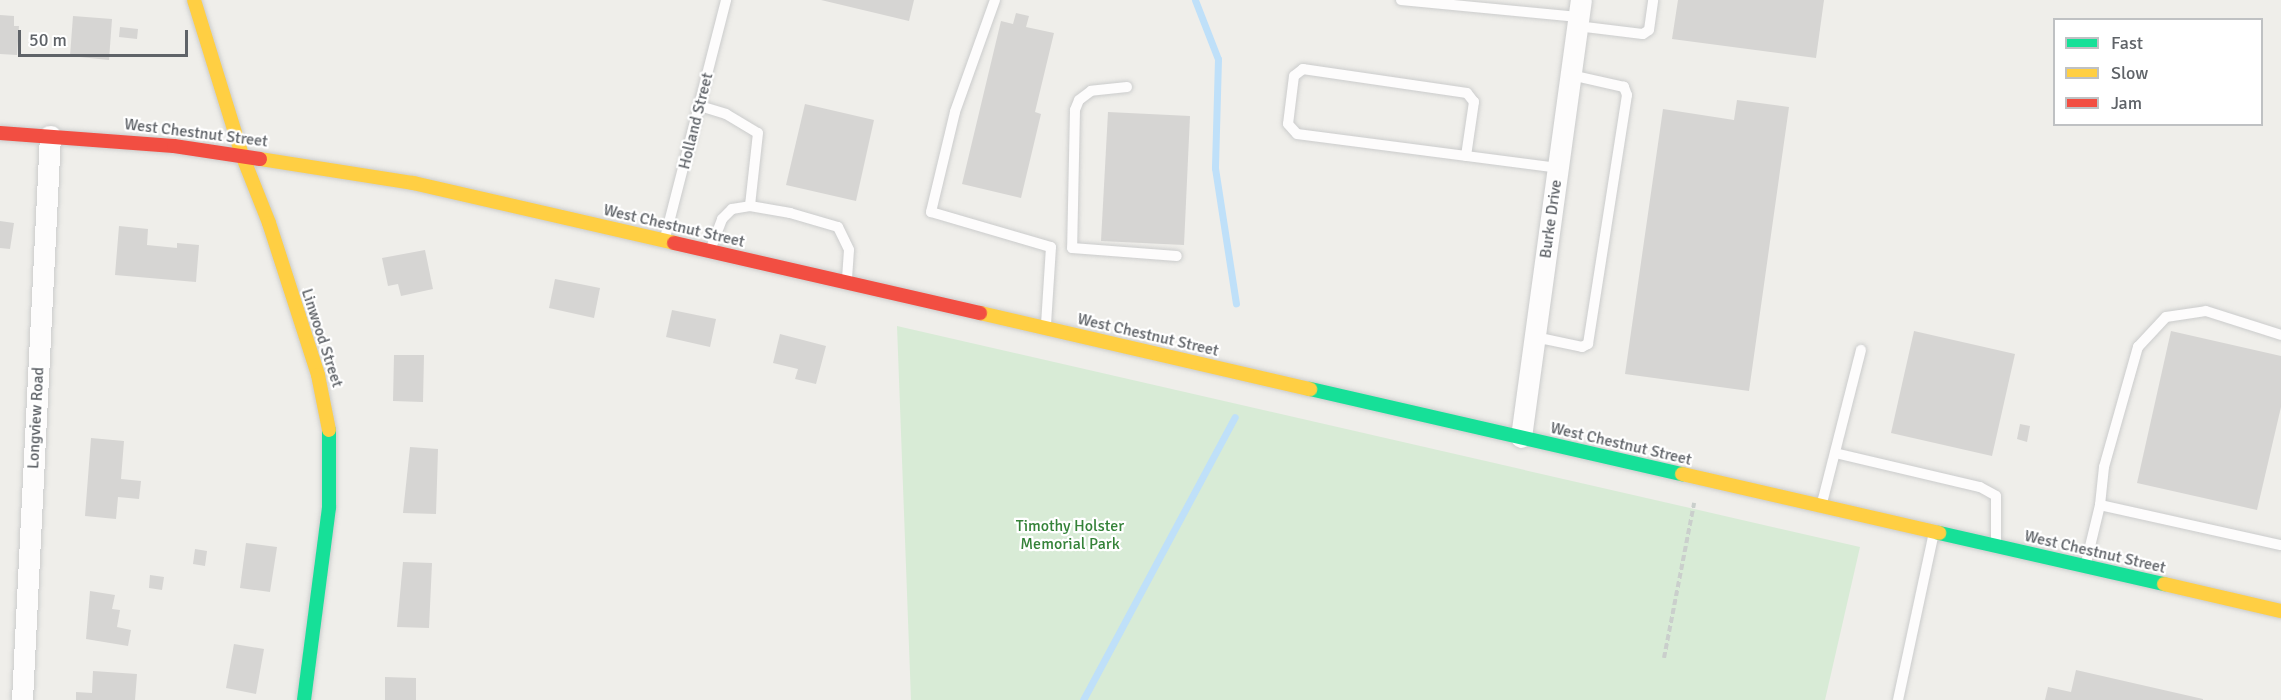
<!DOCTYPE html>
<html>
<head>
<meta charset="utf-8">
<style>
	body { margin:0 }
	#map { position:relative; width:2281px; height:700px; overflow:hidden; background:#efeeea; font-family:Signika,sans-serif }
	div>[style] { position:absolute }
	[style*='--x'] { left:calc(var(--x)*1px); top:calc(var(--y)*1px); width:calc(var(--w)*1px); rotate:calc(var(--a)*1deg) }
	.green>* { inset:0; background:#d8ebd6 }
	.stream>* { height:7px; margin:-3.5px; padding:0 3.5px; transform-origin:3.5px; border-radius:3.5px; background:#bfe0f9 }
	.building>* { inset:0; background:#d6d5d3 }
	.path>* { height:4px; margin-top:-2px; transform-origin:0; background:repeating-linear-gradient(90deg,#cacfcc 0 6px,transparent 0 9px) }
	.roads { filter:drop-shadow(0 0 2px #cbcccc) drop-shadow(0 0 2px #cbcccc) }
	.lane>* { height:10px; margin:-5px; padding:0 5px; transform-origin:5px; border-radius:5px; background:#fdfcfc }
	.street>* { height:21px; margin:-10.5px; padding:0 10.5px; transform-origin:10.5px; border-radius:10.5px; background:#fdfcfc }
	.fast>* { height:14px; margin:-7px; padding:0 7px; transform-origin:7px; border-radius:7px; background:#16e098 }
	.slow>* { height:14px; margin:-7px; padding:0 7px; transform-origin:7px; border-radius:7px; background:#ffcf43 }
	.jam>* { height:14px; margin:-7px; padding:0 7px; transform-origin:7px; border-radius:7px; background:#f24e42 }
	span { translate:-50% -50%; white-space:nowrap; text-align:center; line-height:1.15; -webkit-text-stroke:4.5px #fff; paint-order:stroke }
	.street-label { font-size:16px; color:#5f6368 }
	.park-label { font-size:16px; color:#348238 }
	.legend { position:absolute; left:2053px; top:18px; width:210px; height:108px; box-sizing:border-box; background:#fff; border:2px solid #bfc1c3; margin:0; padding:8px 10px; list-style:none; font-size:18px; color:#5f6368 }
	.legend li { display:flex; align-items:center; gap:12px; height:30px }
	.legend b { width:30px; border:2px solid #bfc1c3 }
	.scale { position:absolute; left:18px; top:30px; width:170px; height:27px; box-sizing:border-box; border:3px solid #5f6368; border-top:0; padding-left:8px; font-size:18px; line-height:21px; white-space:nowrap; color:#5f6368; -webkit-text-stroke:4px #fff; paint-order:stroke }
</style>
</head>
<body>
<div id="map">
	<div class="green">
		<i style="clip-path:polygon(897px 326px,1860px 547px,1825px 700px,911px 700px)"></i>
	</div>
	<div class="stream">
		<i style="--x:1195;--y:0;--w:63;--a:68.7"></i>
		<i style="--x:1218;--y:59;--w:109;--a:91.6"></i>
		<i style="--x:1215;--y:168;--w:137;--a:81.2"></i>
		<i style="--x:1083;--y:700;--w:321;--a:-61.8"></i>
	</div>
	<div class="building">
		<i style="clip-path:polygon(821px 0,914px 0,909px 21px)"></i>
		<i style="clip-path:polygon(1678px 0,1824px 0,1816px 58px,1672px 39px)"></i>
		<i style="clip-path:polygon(1016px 13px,1029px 16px,1026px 27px,1054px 33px,1035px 112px,1041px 114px,1021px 198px,962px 184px,1001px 21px,1013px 24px)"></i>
		<i style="clip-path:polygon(0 15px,14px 16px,14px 26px,19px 26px,17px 55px,0 54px)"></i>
		<i style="clip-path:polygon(73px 16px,112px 19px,109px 60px,70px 56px)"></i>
		<i style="clip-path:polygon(120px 27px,138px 29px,137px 39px,119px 37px)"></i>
		<i style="clip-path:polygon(1737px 100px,1789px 107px,1749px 391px,1625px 374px,1663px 109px,1734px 120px)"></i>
		<i style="clip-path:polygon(805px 104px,874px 120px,856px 201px,786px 185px)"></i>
		<i style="clip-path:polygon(1108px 112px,1190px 116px,1184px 245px,1101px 241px)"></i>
		<i style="clip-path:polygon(0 221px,14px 223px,10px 249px,0 248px)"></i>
		<i style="clip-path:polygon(119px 226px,148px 229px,147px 245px,177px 248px,177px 243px,199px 245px,196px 282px,115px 275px)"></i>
		<i style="clip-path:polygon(425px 250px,433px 289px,401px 296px,398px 284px,388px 286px,382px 258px)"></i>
		<i style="clip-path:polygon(555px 279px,600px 288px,594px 318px,549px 308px)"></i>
		<i style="clip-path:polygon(672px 310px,716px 319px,710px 347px,666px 337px)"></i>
		<i style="clip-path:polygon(1914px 331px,2015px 354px,1992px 456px,1891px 433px)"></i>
		<i style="clip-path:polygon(2171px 331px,2281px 356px,2281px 407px,2257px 510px,2137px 483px)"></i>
		<i style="clip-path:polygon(780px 334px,826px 346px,816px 384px,795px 379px,798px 369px,773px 363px)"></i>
		<i style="clip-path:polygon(394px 355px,424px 355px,423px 402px,393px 401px)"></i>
		<i style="clip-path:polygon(2020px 424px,2030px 426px,2027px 442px,2017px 439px)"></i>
		<i style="clip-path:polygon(91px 438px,124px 441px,121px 479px,141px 481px,139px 499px,118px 497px,116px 519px,85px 516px)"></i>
		<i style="clip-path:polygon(410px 447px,438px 449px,436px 514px,403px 513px)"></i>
		<i style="clip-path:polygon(246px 543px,277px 547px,270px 592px,240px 588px)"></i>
		<i style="clip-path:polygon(195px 549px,207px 551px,205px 566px,193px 564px)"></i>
		<i style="clip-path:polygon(403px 562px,432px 563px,429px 628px,397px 627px)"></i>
		<i style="clip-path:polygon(150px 575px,164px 577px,162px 590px,149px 588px)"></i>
		<i style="clip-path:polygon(90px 591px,115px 595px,112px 609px,120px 610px,117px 627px,131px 630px,128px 646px,86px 639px)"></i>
		<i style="clip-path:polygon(234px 644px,264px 649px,256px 694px,226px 688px)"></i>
		<i style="clip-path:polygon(2076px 670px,2203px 699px,2203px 700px,2045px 700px,2048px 687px,2071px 692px)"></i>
		<i style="clip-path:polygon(93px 671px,137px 674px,135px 700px,76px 700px,76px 692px,92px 693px)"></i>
		<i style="clip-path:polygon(385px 677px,416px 678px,416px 700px,385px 700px)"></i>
	</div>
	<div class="path">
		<i style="--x:1664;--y:658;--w:158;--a:-79"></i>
	</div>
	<div class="roads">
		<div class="lane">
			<i style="--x:995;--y:0;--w:119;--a:109.7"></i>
			<i style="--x:955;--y:112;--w:103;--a:103.5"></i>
			<i style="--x:931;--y:212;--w:125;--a:16.3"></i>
			<i style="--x:1051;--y:247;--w:78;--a:93.7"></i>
			<i style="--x:1401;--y:0;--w:178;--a:5.5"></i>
			<i style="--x:1577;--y:26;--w:66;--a:6.9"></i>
			<i style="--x:1643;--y:34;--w:7;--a:-34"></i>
			<i style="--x:1649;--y:30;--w:30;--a:-82"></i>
			<i style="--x:1127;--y:87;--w:36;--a:174"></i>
			<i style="--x:1091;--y:91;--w:15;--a:143"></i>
			<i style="--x:1079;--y:100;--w:11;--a:112"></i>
			<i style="--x:1075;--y:110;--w:138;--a:91.2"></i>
			<i style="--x:1072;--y:248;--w:105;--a:4.4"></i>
			<i style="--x:700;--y:106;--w:27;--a:17"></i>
			<i style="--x:726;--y:114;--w:37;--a:31"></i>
			<i style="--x:758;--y:133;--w:73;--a:96.3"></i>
			<i style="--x:1466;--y:156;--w:55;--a:-81.6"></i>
			<i style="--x:1474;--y:102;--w:11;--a:-128"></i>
			<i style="--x:1467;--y:93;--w:166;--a:-171.7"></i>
			<i style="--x:1303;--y:69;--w:11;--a:142"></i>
			<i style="--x:1294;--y:76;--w:48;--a:97.1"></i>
			<i style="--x:1288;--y:124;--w:13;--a:48"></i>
			<i style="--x:1297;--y:134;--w:263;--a:7.4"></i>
			<i style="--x:665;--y:238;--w:246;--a:-75.6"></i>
			<i style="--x:711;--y:248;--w:31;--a:-69"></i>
			<i style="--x:722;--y:219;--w:14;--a:-45"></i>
			<i style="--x:732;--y:209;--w:18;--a:-9"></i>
			<i style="--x:750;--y:206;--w:41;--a:9.9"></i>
			<i style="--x:790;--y:213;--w:50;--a:16.3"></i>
			<i style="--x:838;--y:227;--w:25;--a:64"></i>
			<i style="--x:849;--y:250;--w:29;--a:94"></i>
			<i style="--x:1535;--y:337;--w:48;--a:12"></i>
			<i style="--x:1582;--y:347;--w:7;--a:-27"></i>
			<i style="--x:1588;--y:344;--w:252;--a:-81.1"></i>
			<i style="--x:1627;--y:95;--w:9;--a:-111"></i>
			<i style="--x:1624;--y:87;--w:54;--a:-167.2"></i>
			<i style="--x:1835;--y:453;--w:149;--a:13.2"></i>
			<i style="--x:1980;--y:487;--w:18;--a:29"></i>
			<i style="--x:1996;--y:496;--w:48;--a:90"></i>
			<i style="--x:1822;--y:503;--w:158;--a:-75.7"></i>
			<i style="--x:2100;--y:505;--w:38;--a:-84"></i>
			<i style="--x:2104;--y:467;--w:125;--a:-74.2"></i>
			<i style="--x:2138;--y:347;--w:41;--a:-47"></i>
			<i style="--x:2166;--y:317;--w:40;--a:-8.5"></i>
			<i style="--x:2206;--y:311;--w:79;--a:17.7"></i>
			<i style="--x:2086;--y:563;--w:60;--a:-76.4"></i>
			<i style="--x:2100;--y:505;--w:185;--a:12.5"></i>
			<i style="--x:1898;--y:700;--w:172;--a:-77.9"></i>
		</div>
		<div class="street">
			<i style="--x:1521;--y:437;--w:441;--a:-82.2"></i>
			<i style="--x:22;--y:700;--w:565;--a:-87.16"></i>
		</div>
		<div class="fast">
			<i style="--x:1310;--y:389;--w:382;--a:12.9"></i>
			<i style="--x:1939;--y:533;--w:231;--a:12.8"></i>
			<i style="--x:304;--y:700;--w:195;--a:-82.6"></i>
			<i style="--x:329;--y:507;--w:77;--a:-90"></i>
		</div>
		<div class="slow">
			<i style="--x:194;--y:0;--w:162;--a:72.8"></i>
			<i style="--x:242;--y:155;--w:73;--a:68.3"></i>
			<i style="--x:269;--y:223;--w:160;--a:72.1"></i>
			<i style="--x:318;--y:375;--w:56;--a:78.7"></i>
			<i style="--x:260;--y:159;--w:155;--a:8.9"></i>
			<i style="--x:413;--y:183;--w:268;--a:12.9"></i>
			<i style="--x:980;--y:313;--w:339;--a:13"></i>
			<i style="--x:1682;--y:474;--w:264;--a:12.9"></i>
			<i style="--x:2164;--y:584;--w:120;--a:13"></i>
		</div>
		<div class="jam">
			<i style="--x:0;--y:133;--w:174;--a:4.3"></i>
			<i style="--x:174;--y:146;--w:87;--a:8.6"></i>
			<i style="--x:674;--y:243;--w:314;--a:12.9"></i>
		</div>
	</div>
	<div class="street-label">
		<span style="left:696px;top:121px;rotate:-76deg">Holland Street</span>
		<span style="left:196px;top:133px;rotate:7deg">West Chestnut Street</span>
		<span style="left:1551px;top:219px;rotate:-82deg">Burke Drive</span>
		<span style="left:674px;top:226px;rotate:13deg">West Chestnut Street</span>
		<span style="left:1148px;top:335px;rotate:13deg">West Chestnut Street</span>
		<span style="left:322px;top:338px;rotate:72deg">Linwood Street</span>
		<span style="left:36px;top:418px;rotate:-87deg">Longview Road</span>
		<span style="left:1621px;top:444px;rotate:13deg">West Chestnut Street</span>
		<span style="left:2095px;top:552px;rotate:13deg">West Chestnut Street</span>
	</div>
	<div class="park-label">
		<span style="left:1070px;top:535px">Timothy Holster<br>Memorial Park</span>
	</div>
	<ul class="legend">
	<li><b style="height:8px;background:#16e098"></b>Fast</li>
	<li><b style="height:8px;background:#ffcf43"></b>Slow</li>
	<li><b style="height:8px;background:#f24e42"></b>Jam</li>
	</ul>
	<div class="scale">50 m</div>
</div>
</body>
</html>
